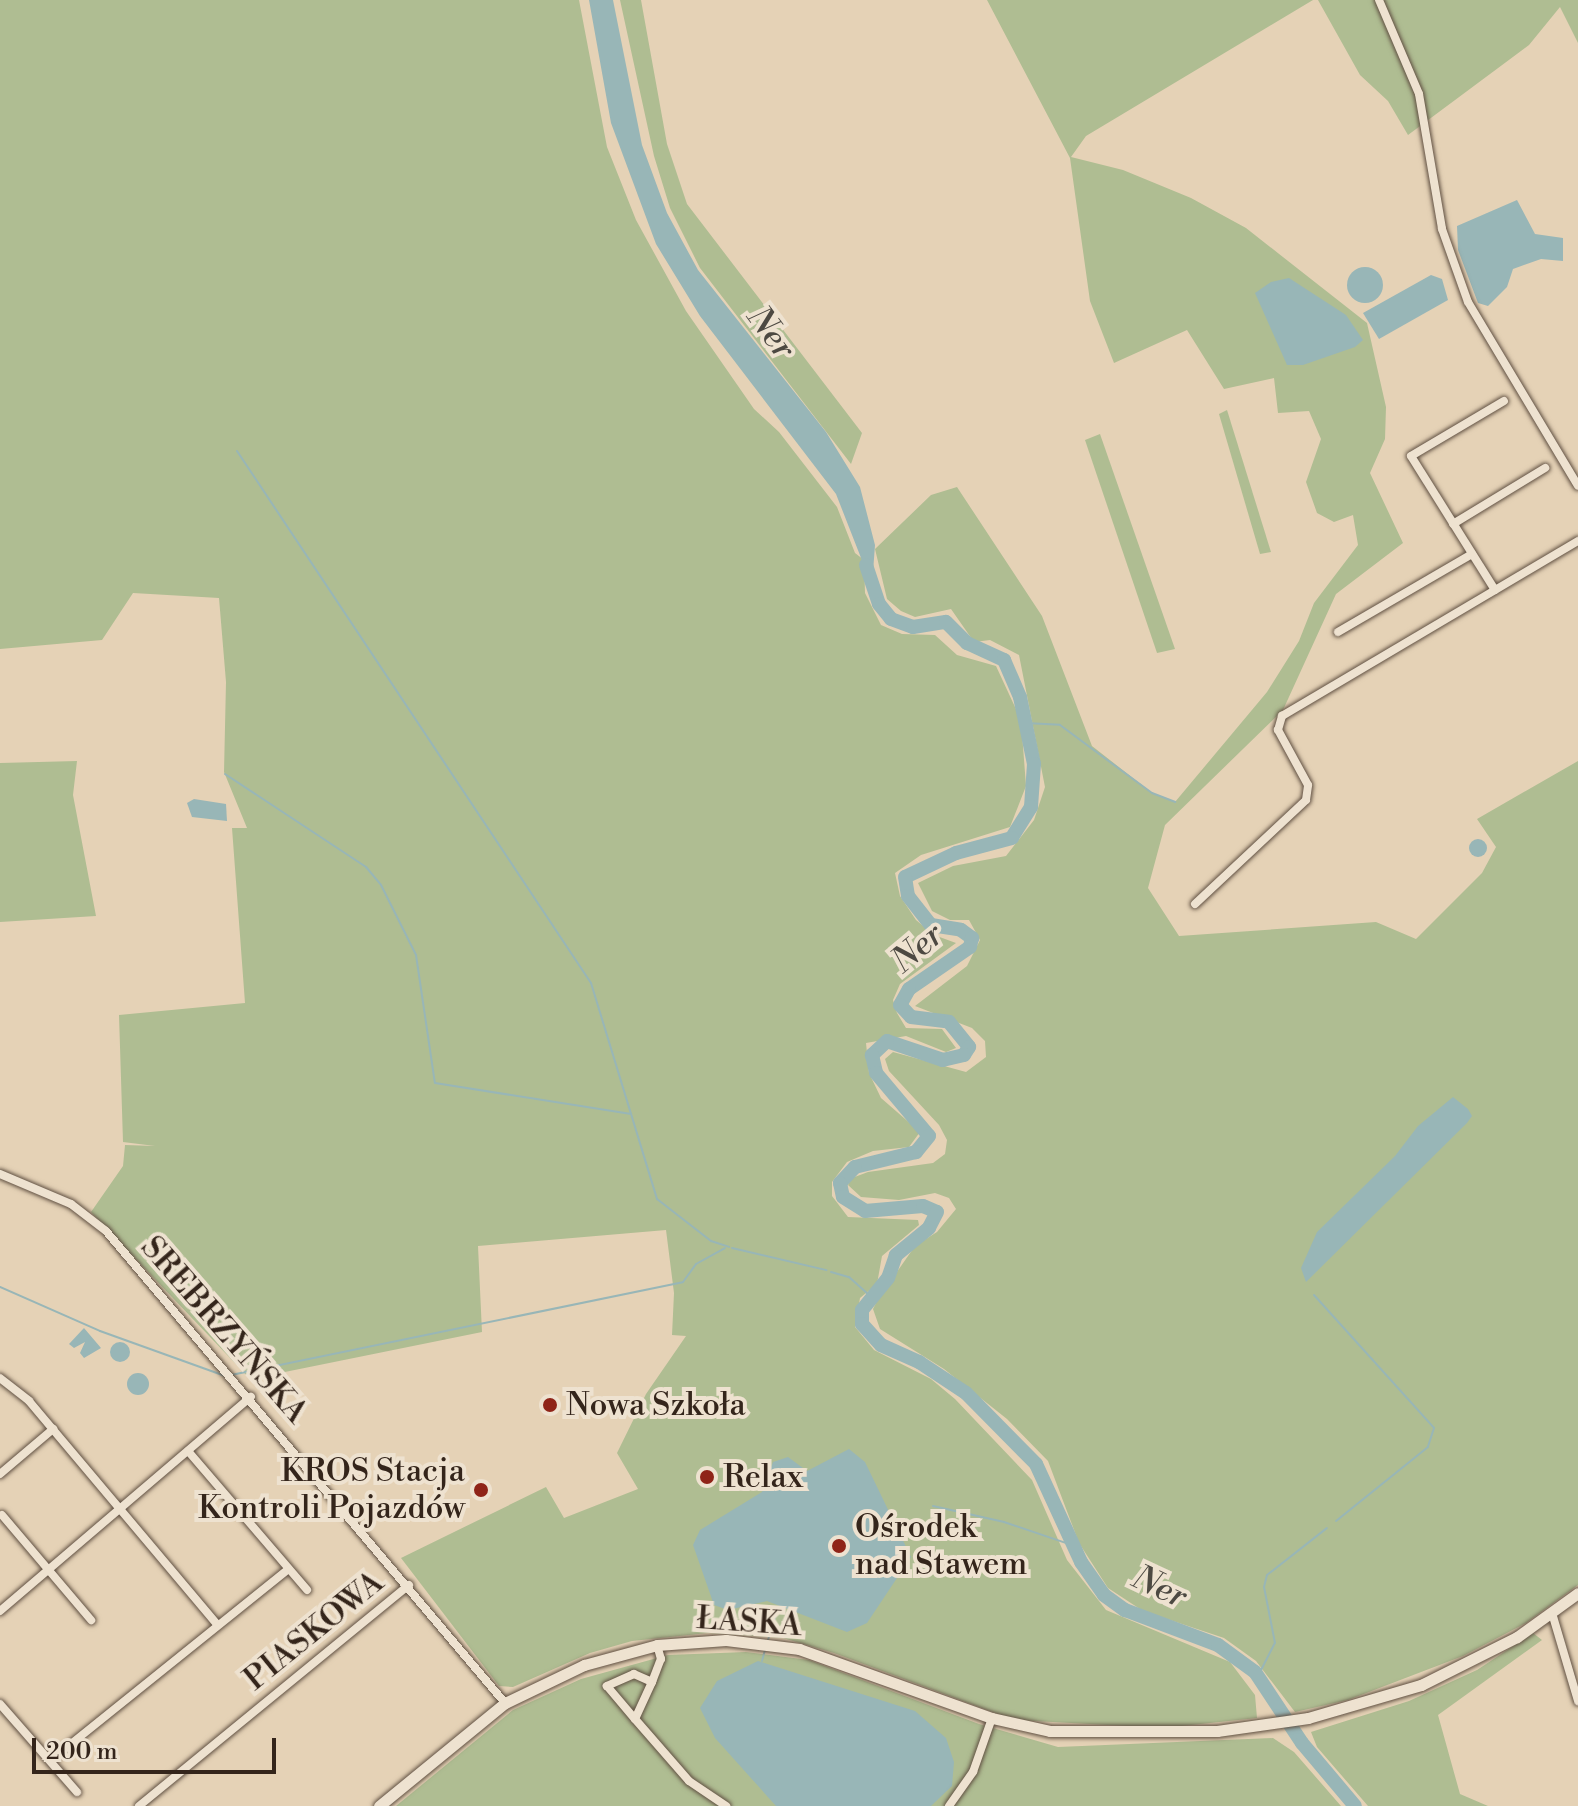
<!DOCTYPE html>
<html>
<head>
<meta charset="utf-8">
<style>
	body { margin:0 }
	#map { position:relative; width:1578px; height:1806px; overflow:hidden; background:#e5d2b6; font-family:"Libre Bodoni",serif }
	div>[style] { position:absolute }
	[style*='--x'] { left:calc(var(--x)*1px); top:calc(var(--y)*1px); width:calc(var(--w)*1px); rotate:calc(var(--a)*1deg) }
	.green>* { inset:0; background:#afbd92 }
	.water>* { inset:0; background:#98b6b7 }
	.round { border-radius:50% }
	.stream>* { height:2px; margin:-1px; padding:0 1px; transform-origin:1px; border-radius:1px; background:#98b6b7 }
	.river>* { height:14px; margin:-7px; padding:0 7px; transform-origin:7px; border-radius:7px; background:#98b6b7 }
	.roads { filter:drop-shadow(0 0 2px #605042) drop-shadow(0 0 2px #605042) }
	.street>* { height:8px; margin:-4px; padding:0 4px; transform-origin:4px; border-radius:4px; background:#eee2d0 }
	.secondary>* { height:11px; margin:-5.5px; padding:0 5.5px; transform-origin:5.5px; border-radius:5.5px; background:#eee2d0 }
	.dots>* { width:22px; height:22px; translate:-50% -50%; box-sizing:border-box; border:4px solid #eee2d0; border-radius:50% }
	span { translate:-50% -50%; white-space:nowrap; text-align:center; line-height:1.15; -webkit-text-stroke:8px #eee2d0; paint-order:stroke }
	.street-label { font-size:32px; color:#34251b }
	.poi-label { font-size:32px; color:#34251b }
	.left { translate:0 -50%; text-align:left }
	.right { translate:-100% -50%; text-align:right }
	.water-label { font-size:34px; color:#4d4942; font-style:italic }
	.scale { position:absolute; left:32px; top:1738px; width:244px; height:36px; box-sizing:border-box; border:4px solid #34251b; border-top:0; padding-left:10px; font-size:24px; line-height:28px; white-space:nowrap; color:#34251b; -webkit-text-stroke:6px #eee2d0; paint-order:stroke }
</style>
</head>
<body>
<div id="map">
	<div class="green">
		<i style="clip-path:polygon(0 0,579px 0,607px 147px,636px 220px,686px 311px,754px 409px,779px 432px,837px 507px,855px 553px,864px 560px,865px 593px,881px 625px,902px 634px,935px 635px,957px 655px,996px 666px,1021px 720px,1026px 786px,1010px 827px,921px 855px,895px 873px,900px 896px,916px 920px,934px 935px,956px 943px,900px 984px,893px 1000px,897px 1013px,906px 1028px,942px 1029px,956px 1048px,946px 1052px,906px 1036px,866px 1043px,869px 1073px,881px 1098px,920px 1132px,909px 1147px,873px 1151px,847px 1162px,832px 1182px,832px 1196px,848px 1217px,918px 1220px,919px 1225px,882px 1256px,877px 1284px,860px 1298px,855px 1327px,874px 1350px,931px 1379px,955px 1399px,1032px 1480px,1067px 1560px,1106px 1610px,1230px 1662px,1255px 1695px,1257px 1718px,1163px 1728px,1014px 1720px,834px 1653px,783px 1638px,708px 1633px,632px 1641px,590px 1653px,513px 1687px,499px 1686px,401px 1558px,546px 1487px,564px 1518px,638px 1489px,617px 1453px,646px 1394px,686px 1336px,672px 1335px,674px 1293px,666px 1230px,478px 1246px,482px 1332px,250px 1379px,91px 1212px,123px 1166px,125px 1145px,155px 1146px,123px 1142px,119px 1015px,245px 1003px,232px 828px,247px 828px,224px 772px,226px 682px,219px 598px,133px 593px,102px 640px,0 649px)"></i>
		<i style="clip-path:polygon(620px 0,641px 0,667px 144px,687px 204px,862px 433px,851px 464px,700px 268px,670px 208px,654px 156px)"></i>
		<i style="clip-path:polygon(987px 0,1313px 0,1086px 136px,1071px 157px,1123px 170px,1191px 198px,1246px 228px,1367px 323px,1386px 407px,1385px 439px,1370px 473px,1403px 543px,1336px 594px,1283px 710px,1165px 825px,1148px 888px,1179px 936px,1376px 922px,1416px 939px,1482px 873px,1496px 847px,1477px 819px,1578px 761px,1578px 1585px,1526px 1623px,1463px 1656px,1348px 1700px,1295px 1712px,1256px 1661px,1224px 1638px,1143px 1611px,1108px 1588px,1079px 1543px,1048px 1461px,1007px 1419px,944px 1369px,880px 1329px,873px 1309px,878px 1299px,915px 1246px,937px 1232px,956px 1209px,949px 1198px,935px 1193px,899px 1200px,861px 1197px,848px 1185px,852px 1178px,868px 1172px,933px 1163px,945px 1154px,947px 1140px,939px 1125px,889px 1071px,885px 1059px,893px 1052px,966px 1072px,986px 1057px,985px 1041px,972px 1028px,915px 1006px,967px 966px,980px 940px,969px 920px,950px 920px,932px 911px,918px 883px,953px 866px,1006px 856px,1034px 820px,1045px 787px,1019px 655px,990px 640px,974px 642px,951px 609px,915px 617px,901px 611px,887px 599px,875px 549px,931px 495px,957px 487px,1042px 616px,1092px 746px,1152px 793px,1175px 802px,1267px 692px,1299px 641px,1314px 603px,1358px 545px,1353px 515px,1334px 522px,1317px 513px,1306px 482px,1321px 439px,1309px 411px,1278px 413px,1274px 378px,1224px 389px,1187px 330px,1114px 363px,1090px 301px,1070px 158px)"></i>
		<i style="clip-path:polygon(1318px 0,1578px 0,1578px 43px,1560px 7px,1529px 45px,1408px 135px,1388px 101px,1360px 75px)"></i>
		<i style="clip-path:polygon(1227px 410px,1271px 552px,1260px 554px,1219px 414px)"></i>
		<i style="clip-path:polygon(1100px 434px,1175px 649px,1157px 653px,1085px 440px)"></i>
		<i style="clip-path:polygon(77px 761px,73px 795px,96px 916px,0 922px,0 763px)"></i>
		<i style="clip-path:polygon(1533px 1633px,1542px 1640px,1438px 1715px,1460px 1794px,1488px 1806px,1368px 1806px,1317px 1747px,1311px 1732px,1409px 1701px,1477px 1670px)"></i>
		<i style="clip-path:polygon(746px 1652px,809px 1660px,979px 1724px,1058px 1747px,1273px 1738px,1294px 1752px,1341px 1806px,396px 1806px,513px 1710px,581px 1679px,668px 1655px)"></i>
	</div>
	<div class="water">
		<i style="clip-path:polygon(589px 0,613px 0,642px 145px,667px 213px,698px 270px,826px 432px,860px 487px,875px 545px,872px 586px,836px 494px,700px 316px,656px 244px,611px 123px)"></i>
		<i style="clip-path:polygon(1517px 200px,1535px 234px,1563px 238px,1563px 261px,1541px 259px,1513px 269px,1507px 287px,1488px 306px,1478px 303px,1458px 250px,1457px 226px)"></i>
		<i class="round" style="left:1347px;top:267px;width:36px;height:36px"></i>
		<i style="clip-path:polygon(1431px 275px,1442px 279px,1448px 300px,1379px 339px,1363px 313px)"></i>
		<i style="clip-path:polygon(1289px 278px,1346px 315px,1363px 340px,1355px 347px,1303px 365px,1287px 365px,1255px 293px,1271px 282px)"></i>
		<i style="clip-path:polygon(194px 799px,226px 804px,227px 821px,192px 817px,187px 803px)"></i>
		<i class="round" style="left:1469px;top:839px;width:18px;height:18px"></i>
		<i style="clip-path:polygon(1453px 1097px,1468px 1109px,1472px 1116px,1467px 1123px,1306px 1282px,1301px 1268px,1317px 1232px,1395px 1156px,1418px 1126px)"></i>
		<i style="clip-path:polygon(84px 1328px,101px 1348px,84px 1358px,80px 1353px,85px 1342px,74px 1348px,69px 1344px)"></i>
		<i class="round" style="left:110px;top:1342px;width:20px;height:20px"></i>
		<i class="round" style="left:127px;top:1373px;width:22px;height:22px"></i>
		<i style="clip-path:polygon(849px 1449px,865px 1462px,911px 1557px,867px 1623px,847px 1632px,767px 1601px,728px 1610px,714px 1605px,693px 1545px,700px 1530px,762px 1492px,773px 1462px,788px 1457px,807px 1471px)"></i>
		<i style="clip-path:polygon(758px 1661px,915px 1711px,946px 1738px,954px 1762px,952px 1786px,931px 1806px,776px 1806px,715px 1738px,700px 1708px,717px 1681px)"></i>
	</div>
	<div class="stream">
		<i style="--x:237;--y:451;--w:639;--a:56.36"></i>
		<i style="--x:591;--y:983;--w:226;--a:73"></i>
		<i style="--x:657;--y:1199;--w:68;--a:37.9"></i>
		<i style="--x:711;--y:1241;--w:19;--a:18"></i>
		<i style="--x:1025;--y:723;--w:35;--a:3"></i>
		<i style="--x:1060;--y:725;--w:114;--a:36.5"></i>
		<i style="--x:1152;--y:793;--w:25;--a:21"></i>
		<i style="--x:225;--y:774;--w:169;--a:33.4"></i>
		<i style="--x:366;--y:867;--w:23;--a:50"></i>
		<i style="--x:381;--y:885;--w:78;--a:63.4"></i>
		<i style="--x:416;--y:955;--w:129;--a:81.6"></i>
		<i style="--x:435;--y:1083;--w:197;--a:9"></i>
		<i style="--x:732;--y:1248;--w:97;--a:13.2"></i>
		<i style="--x:831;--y:1272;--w:19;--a:16"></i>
		<i style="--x:849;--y:1277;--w:30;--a:42"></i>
		<i style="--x:0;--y:1287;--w:109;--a:23.7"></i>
		<i style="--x:100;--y:1331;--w:133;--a:19.8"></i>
		<i style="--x:1314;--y:1295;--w:179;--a:47.9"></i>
		<i style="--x:1434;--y:1428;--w:20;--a:108"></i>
		<i style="--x:1428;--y:1447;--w:118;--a:141.2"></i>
		<i style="--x:231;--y:1375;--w:461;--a:-11.6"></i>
		<i style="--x:683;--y:1282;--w:22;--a:-54"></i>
		<i style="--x:696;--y:1264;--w:33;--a:-29"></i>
		<i style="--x:933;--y:1506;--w:73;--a:12.7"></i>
		<i style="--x:1004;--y:1522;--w:72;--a:18.7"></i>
		<i style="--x:768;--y:1640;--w:34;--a:-73"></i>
		<i style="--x:762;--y:1661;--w:11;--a:-75"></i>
		<i style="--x:1258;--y:1676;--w:37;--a:-63"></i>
		<i style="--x:1275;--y:1643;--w:57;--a:-101.1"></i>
		<i style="--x:1264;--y:1587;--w:12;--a:-76"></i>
		<i style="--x:1267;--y:1575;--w:76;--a:-38.1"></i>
	</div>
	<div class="river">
		<i style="--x:866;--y:565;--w:41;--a:71.6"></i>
		<i style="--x:879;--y:604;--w:19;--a:51"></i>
		<i style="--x:891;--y:619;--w:23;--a:20"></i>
		<i style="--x:913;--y:627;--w:33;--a:-9"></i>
		<i style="--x:946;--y:622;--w:30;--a:45"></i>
		<i style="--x:967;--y:643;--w:41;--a:24.7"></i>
		<i style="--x:1004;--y:660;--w:40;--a:66.6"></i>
		<i style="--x:1020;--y:697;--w:68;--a:78.2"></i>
		<i style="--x:1034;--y:764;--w:43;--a:94"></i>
		<i style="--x:1031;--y:807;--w:36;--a:122"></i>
		<i style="--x:1012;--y:838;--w:58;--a:165"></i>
		<i style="--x:956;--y:853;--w:56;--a:154.8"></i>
		<i style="--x:905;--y:877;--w:19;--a:81"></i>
		<i style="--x:908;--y:896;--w:37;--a:52"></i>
		<i style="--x:931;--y:925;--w:30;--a:9"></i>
		<i style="--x:961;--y:930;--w:14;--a:36"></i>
		<i style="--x:972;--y:938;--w:9;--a:103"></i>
		<i style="--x:970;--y:947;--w:74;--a:145.5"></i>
		<i style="--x:909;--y:989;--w:18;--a:119"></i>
		<i style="--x:900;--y:1005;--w:16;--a:47"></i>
		<i style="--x:911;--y:1017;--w:38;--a:7"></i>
		<i style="--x:949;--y:1022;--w:32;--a:51"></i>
		<i style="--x:969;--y:1047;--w:9;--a:122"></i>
		<i style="--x:964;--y:1055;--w:22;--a:167"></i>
		<i style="--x:943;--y:1060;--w:59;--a:-161.3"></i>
		<i style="--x:887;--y:1041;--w:21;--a:137"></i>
		<i style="--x:872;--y:1055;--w:18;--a:77"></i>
		<i style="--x:876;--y:1073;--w:82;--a:49.9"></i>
		<i style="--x:929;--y:1136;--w:21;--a:129"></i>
		<i style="--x:916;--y:1152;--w:63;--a:166.2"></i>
		<i style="--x:855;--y:1167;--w:22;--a:133"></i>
		<i style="--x:840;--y:1183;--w:14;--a:78"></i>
		<i style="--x:843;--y:1197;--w:26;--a:32"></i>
		<i style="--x:865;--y:1211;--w:58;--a:-4.9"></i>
		<i style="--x:923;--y:1206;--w:15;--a:23"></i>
		<i style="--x:937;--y:1212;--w:18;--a:117"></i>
		<i style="--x:929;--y:1228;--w:43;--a:140.7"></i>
		<i style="--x:896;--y:1255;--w:24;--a:109"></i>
		<i style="--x:888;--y:1278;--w:41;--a:129.1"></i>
		<i style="--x:862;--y:1310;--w:14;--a:90"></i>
		<i style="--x:862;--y:1324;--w:28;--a:48"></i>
		<i style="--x:881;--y:1345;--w:42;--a:24.1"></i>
		<i style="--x:919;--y:1362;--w:56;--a:33.4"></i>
		<i style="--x:966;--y:1393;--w:100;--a:45.4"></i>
		<i style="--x:1036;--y:1464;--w:108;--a:65.3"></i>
		<i style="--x:1081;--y:1562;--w:40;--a:55.1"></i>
		<i style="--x:1104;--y:1595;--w:26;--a:36"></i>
		<i style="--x:1125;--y:1610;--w:99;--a:20.6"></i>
		<i style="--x:1218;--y:1645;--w:46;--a:36.1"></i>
		<i style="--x:1255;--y:1672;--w:85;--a:56.5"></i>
		<i style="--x:1302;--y:1743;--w:82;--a:49.9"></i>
	</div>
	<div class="roads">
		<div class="street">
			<i style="--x:1379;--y:0;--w:102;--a:66.9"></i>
			<i style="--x:1419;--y:94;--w:137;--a:80.3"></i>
			<i style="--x:1442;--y:229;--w:77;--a:70.4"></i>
			<i style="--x:1468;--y:302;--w:214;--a:59.1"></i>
			<i style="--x:1453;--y:524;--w:108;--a:-31.3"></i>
			<i style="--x:1495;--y:590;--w:158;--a:-122.1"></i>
			<i style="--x:1411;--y:456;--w:108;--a:-30.6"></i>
			<i style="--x:1338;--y:632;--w:155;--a:-30.2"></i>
			<i style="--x:1195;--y:904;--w:152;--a:-43.1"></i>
			<i style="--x:1306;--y:800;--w:15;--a:-82"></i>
			<i style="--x:1308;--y:785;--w:63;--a:-118.6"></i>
			<i style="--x:1278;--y:730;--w:15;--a:-74"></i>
			<i style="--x:1282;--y:716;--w:344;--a:-30.6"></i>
			<i style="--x:0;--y:1174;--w:77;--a:22.9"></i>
			<i style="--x:71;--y:1204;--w:44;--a:37.6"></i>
			<i style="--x:106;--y:1231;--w:618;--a:49.79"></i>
			<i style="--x:0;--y:1378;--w:37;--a:38"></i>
			<i style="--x:29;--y:1401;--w:292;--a:49.9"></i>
			<i style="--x:188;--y:1451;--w:183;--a:49.4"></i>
			<i style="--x:0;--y:1474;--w:70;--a:-40.3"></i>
			<i style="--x:2;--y:1515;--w:138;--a:49.7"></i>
			<i style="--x:0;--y:1611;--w:330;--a:-40.5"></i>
			<i style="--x:1552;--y:1613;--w:92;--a:73.5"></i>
			<i style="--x:652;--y:1682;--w:20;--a:-156"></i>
			<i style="--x:634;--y:1674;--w:30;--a:156"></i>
			<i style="--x:607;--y:1686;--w:43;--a:49.7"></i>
			<i style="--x:635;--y:1719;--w:41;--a:-65.3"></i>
			<i style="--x:652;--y:1682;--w:25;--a:-69"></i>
			<i style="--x:661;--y:1659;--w:15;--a:-106"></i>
			<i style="--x:0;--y:1704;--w:117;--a:48.8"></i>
			<i style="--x:635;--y:1719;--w:82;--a:48.9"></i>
			<i style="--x:689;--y:1781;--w:45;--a:34"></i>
			<i style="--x:51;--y:1760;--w:303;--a:-38.8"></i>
			<i style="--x:139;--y:1806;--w:349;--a:-39.3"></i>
			<i style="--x:949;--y:1806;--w:42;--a:-54.8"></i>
			<i style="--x:973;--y:1772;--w:57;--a:-70.6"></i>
		</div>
		<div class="secondary">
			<i style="--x:379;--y:1806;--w:163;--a:-39.3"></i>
			<i style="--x:505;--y:1703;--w:88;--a:-25.7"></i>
			<i style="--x:584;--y:1665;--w:76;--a:-15.3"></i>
			<i style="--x:657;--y:1645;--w:69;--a:-4.1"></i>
			<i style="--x:726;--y:1640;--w:74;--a:7"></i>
			<i style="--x:799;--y:1649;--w:205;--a:19.7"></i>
			<i style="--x:992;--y:1718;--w:59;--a:12.6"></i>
			<i style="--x:1050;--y:1731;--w:167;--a:0"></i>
			<i style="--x:1217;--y:1731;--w:92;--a:-8.1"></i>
			<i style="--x:1308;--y:1718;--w:118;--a:-16.3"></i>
			<i style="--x:1421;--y:1685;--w:107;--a:-26.6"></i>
			<i style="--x:1517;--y:1637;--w:75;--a:-35.8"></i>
		</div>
	</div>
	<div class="dots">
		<i style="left:550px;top:1405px;background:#8f2418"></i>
		<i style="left:707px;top:1477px;background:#8f2418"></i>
		<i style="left:481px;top:1490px;background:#8f2418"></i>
		<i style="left:839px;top:1546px;background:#8f2418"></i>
	</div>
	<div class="street-label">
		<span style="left:224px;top:1330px;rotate:49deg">SREBRZYŃSKA</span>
		<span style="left:749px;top:1622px;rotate:4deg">ŁASKA</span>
		<span style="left:314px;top:1631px;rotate:-39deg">PIASKOWA</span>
	</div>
	<div class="poi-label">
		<span class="left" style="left:566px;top:1405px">Nowa Szkoła</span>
		<span class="right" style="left:465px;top:1490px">KROS Stacja<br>Kontroli Pojazdów</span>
		<span class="left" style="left:723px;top:1477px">Relax</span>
		<span class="left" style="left:855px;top:1546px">Ośrodek<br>nad Stawem</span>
	</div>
	<div class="water-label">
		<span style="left:770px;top:333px;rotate:53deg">Ner</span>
		<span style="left:918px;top:949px;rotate:-40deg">Ner</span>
		<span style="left:1159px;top:1588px;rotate:25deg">Ner</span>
	</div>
	<div class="scale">200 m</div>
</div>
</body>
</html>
